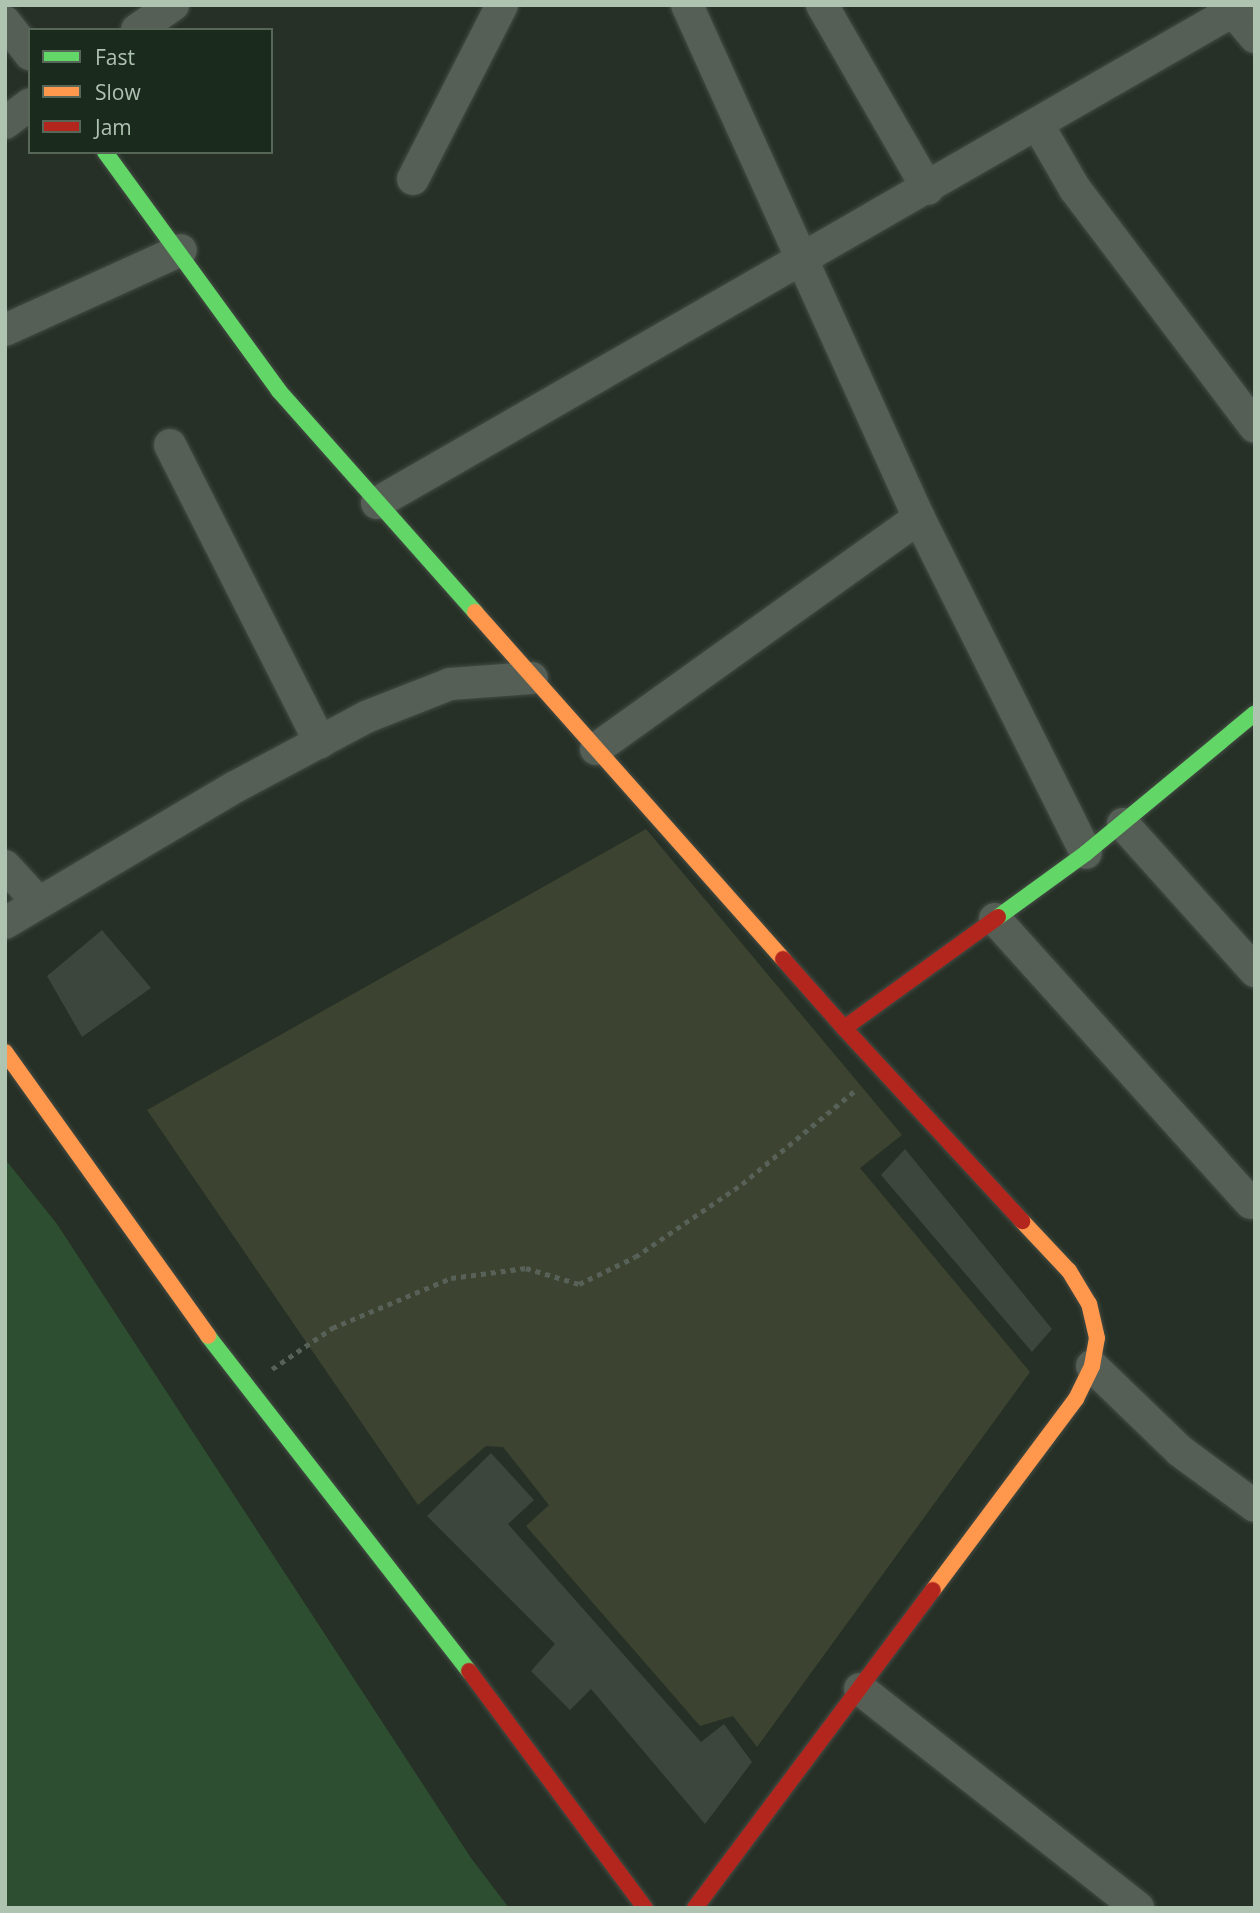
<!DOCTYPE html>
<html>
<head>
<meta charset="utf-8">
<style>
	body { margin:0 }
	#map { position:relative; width:1260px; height:1913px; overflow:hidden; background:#263026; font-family:"Open Sans",sans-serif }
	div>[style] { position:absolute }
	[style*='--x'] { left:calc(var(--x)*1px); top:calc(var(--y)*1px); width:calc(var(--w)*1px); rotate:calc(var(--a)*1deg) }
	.green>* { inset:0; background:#3c4330 }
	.water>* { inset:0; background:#2d4e30 }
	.building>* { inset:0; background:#3c463c }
	.path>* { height:4.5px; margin-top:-2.25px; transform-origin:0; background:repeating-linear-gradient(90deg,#586158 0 5px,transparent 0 10px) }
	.roads { filter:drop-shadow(0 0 2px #434b44) drop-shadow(0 0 2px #434b44) }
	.street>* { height:32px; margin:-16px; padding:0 16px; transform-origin:16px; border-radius:16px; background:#565f56 }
	.fast>* { height:16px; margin:-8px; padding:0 8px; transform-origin:8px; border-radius:8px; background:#63d668 }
	.slow>* { height:16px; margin:-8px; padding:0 8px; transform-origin:8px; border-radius:8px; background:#ff974d }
	.jam>* { height:16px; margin:-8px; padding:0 8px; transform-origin:8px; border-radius:8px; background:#b3261e }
	span { translate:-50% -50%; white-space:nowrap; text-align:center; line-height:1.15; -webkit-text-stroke:5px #1a2a1c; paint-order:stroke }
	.frame { position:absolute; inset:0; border:7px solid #afc3b1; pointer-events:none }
	.legend { position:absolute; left:28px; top:28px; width:245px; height:126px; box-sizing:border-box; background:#1a2a1c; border:2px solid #566758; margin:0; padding:9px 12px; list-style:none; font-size:21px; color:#afc3b1 }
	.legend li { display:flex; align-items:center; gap:14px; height:35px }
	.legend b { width:35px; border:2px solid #566758 }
</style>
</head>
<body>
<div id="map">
	<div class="green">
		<i style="clip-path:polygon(646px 829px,902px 1135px,860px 1168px,1030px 1372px,757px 1747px,733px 1716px,700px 1726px,526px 1526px,549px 1505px,503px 1447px,486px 1446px,418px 1505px,147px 1110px)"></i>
	</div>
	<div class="water">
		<i style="clip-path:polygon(5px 1159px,57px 1224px,471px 1858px,509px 1908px,5px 1908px)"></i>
	</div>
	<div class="building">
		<i style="clip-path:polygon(102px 930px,151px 988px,82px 1037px,47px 976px)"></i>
		<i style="clip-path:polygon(905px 1149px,1052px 1329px,1032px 1352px,881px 1175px)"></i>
		<i style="clip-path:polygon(491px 1453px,534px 1500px,508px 1524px,701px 1742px,724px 1724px,752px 1762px,705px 1824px,591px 1689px,570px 1710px,531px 1671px,555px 1644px,427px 1516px)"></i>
	</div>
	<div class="path">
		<i style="--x:272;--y:1369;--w:73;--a:-34.3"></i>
		<i style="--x:332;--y:1328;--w:129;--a:-22.8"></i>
		<i style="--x:451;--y:1278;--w:76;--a:-7.6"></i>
		<i style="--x:526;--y:1268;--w:55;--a:16.8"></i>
		<i style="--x:579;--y:1284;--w:62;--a:-25.7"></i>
		<i style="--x:635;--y:1257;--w:130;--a:-34.3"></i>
		<i style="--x:742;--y:1184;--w:149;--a:-39.6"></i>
	</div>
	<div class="roads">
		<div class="street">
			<i style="--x:687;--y:5;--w:563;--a:65.67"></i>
			<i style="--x:919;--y:518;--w:374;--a:63.5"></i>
			<i style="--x:822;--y:5;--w:212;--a:60.1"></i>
			<i style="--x:1233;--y:11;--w:34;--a:50"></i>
			<i style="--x:5;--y:22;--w:41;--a:52"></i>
			<i style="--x:137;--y:30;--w:44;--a:-34.8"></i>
			<i style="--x:5;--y:123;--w:31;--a:-37"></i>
			<i style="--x:1038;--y:125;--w:74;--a:60"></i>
			<i style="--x:1075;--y:189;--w:298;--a:52.9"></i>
			<i style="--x:413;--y:179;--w:195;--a:-62.9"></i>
			<i style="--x:5;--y:330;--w:193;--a:-24.4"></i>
			<i style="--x:170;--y:445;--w:333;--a:63.2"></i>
			<i style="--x:377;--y:503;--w:999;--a:-29.9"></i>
			<i style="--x:596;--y:749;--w:397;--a:-35.6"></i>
			<i style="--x:1123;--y:824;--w:198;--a:48.1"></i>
			<i style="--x:5;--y:866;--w:50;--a:47.4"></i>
			<i style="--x:995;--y:919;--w:382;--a:48"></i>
			<i style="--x:5;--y:923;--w:267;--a:-30.6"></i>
			<i style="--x:235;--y:787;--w:149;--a:-28.1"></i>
			<i style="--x:366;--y:717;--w:90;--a:-21.4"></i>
			<i style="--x:450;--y:684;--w:82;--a:-4.2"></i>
			<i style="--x:1092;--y:1366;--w:122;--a:44"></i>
			<i style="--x:1180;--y:1451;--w:93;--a:36.3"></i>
			<i style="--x:860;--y:1689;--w:354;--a:38.2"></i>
		</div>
		<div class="fast">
			<i style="--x:105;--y:152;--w:296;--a:53.9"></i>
			<i style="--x:279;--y:391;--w:295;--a:48.4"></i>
			<i style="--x:998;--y:917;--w:109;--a:-36"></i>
			<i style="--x:1086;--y:853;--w:219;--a:-39.6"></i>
			<i style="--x:208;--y:1336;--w:425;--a:52.1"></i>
		</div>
		<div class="slow">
			<i style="--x:475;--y:612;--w:464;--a:48.4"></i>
			<i style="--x:5;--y:1052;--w:349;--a:54.4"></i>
			<i style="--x:933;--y:1590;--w:239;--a:-53.2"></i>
			<i style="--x:1076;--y:1399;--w:37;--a:-64"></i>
			<i style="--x:1092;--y:1366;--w:28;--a:-80"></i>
			<i style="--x:1097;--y:1338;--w:35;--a:-103"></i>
			<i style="--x:1089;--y:1304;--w:39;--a:-121"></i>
			<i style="--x:1069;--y:1271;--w:69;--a:-133.2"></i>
		</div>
		<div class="jam">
			<i style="--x:998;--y:917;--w:190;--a:144.2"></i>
			<i style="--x:844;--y:1028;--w:263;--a:47.3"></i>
			<i style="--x:783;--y:959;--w:92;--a:48.5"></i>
			<i style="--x:469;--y:1671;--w:295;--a:53.4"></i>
			<i style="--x:695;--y:1908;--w:397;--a:-53.2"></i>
		</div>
	</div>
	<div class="frame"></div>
	<ul class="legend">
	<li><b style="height:9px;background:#63d668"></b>Fast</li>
	<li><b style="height:9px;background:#ff974d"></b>Slow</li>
	<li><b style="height:9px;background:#b3261e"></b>Jam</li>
	</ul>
</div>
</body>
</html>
